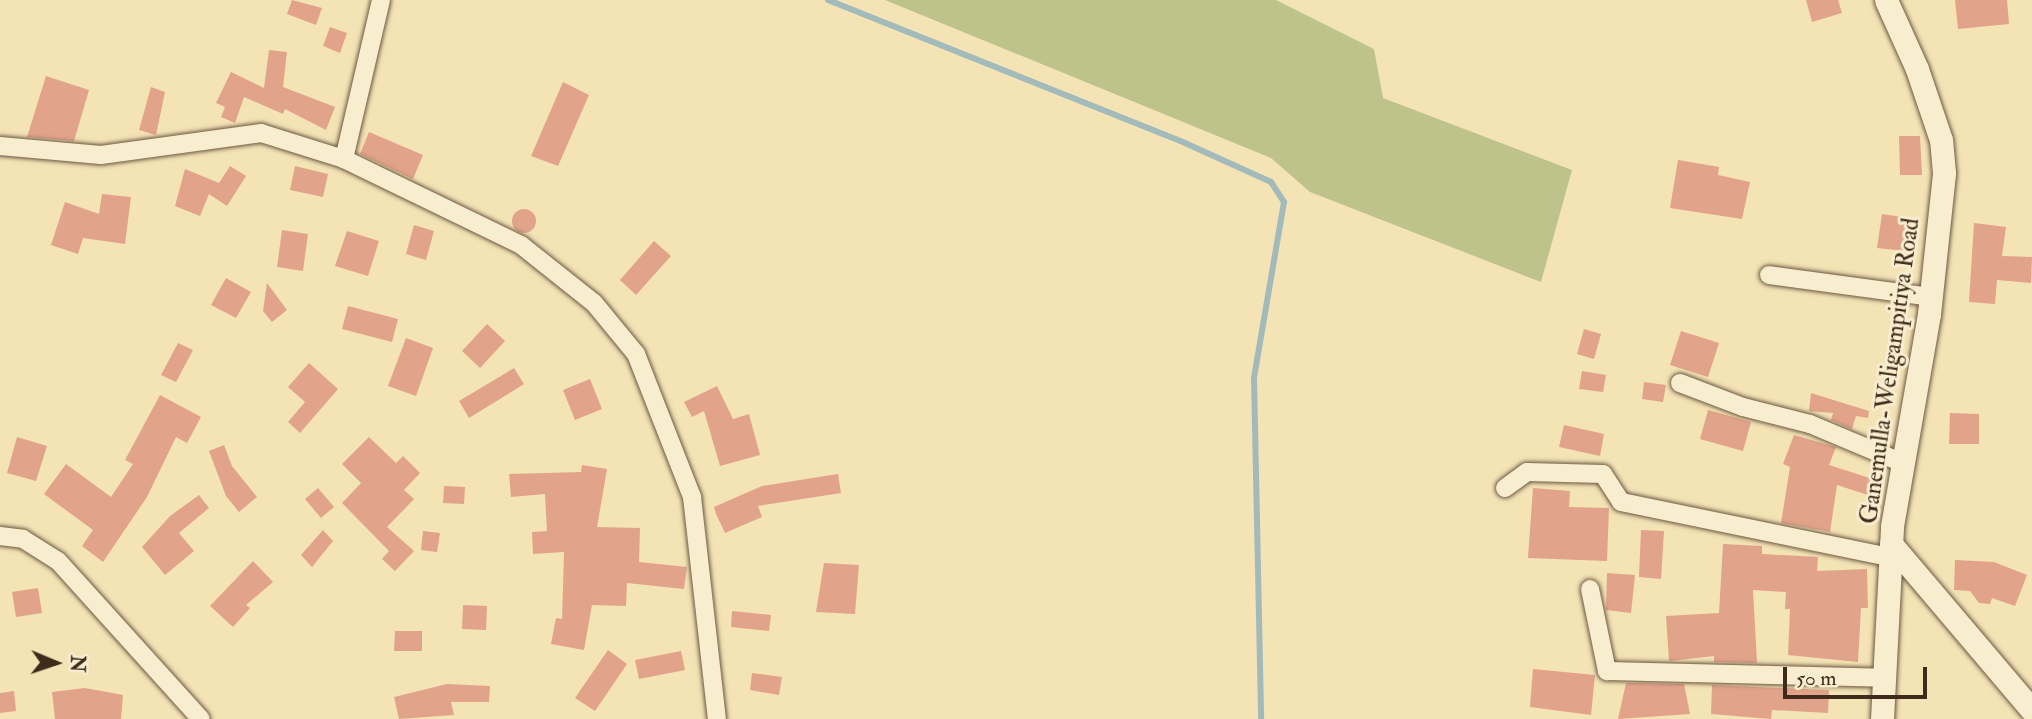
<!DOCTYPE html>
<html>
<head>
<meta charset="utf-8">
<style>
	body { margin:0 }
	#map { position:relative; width:2032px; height:719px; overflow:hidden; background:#f4e3b5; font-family:"IM FELL Double Pica",serif }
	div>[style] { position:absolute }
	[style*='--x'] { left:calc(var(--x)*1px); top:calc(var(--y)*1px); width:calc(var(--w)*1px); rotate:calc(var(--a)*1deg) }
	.green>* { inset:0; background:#bec38c }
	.stream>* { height:6px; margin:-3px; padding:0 3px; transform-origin:3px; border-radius:3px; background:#a2bbba }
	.building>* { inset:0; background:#e2a38b }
	.round { border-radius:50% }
	.roads { filter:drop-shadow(0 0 2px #6c5842) drop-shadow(0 0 2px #6c5842) }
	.minor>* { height:18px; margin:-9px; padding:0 9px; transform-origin:9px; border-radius:9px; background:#f8edcf }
	.tertiary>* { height:23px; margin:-11.5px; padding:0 11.5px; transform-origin:11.5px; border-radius:11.5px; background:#f8edcf }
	span { translate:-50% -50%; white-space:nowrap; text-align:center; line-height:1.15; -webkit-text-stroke:6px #f8edcf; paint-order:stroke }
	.street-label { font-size:24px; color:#3f2a1b }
	.north { position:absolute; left:21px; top:628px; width:70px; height:70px; -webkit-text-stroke:5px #f8edcf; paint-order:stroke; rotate:92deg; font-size:19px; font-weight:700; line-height:28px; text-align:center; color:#3f2a1b }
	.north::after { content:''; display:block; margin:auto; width:24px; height:32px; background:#3f2a1b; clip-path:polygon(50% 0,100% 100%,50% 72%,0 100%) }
	.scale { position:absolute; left:1783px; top:667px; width:144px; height:32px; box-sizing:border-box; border:4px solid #3f2a1b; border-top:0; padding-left:9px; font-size:21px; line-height:24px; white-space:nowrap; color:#3f2a1b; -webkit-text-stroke:5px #f8edcf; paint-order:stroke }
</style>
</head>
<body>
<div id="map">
	<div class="green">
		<i style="clip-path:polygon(885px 0,1276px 0,1374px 49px,1383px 98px,1572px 170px,1541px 282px,1310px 192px,1271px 158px)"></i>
	</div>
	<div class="stream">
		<i style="--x:828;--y:0;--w:385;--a:21.8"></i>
		<i style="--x:1185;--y:143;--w:94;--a:24.4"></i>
		<i style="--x:1271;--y:182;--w:24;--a:57"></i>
		<i style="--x:1284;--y:202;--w:179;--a:99.7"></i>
		<i style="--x:1254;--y:378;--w:341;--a:88.8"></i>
	</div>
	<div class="building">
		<i style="clip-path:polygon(292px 0,322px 8px,316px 25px,287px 14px)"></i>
		<i style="clip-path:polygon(1806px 0,1838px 0,1842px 13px,1812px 22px)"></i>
		<i style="clip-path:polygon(1955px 0,2007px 0,2009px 24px,1958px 29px)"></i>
		<i style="clip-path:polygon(330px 27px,347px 33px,340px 53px,323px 46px)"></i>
		<i style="clip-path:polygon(269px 50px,287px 52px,283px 87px,335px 107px,326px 130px,285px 109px,283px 114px,244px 97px,235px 123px,221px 117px,225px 107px,216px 103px,231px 72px,264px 88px)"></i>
		<i style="clip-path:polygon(46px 76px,89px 90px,74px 141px,27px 137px)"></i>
		<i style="clip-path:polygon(563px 82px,589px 95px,558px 166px,531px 156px)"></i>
		<i style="clip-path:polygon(151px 87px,165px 92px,156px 135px,139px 130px)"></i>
		<i style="clip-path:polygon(369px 132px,423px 155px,413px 179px,360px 154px)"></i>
		<i style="clip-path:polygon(1899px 136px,1920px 136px,1922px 175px,1900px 175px)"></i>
		<i style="clip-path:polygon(1678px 160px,1719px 167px,1718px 175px,1750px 182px,1742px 219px,1670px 208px)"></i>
		<i style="clip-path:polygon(230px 166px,246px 176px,227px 206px,209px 194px,200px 216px,175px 206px,185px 169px,219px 183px)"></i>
		<i style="clip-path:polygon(295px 166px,328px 174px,323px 197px,290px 190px)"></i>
		<i style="clip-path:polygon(102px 194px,131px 197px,125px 244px,83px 238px,78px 254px,51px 245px,65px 202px,99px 214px)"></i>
		<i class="round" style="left:512px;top:209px;width:24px;height:24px"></i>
		<i style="clip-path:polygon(1882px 214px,1909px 218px,1905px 251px,1877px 248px)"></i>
		<i style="clip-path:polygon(1974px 223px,2006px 227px,2002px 256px,2032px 257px,2031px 283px,1997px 280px,1995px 304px,1969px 302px)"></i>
		<i style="clip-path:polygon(414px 225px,434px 231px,426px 260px,406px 254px)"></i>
		<i style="clip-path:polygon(282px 230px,308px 234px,303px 271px,277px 267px)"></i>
		<i style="clip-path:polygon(347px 231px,379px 241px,368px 276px,335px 266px)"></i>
		<i style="clip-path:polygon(654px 241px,671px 256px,636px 295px,620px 280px)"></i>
		<i style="clip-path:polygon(226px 278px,251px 292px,236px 318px,211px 305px)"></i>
		<i style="clip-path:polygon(267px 283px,287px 310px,272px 322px,263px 311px)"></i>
		<i style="clip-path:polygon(348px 306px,398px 319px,392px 342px,342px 329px)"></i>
		<i style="clip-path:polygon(487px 324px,505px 341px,480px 368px,462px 351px)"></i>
		<i style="clip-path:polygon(1584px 329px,1601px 334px,1594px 359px,1577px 354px)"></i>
		<i style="clip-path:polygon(1681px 331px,1719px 343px,1708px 377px,1670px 365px)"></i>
		<i style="clip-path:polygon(406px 338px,433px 348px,416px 396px,388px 386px)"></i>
		<i style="clip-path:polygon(178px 343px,193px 350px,176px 382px,161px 375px)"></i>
		<i style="clip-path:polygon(309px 363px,338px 389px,300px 433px,288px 422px,305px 402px,288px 387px)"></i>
		<i style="clip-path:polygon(514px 368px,524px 384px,469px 418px,459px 401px)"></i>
		<i style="clip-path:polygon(1582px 371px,1606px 375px,1603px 392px,1579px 389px)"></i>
		<i style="clip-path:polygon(590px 379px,602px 409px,575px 420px,563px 390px)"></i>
		<i style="clip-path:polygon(1644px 382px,1666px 385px,1663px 402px,1642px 399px)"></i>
		<i style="clip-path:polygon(717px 386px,733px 419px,749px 414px,760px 455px,720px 466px,704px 411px,692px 417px,684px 402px)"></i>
		<i style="clip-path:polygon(1811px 393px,1869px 411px,1868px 418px,1856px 416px,1852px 429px,1831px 420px,1833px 413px,1809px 411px)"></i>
		<i style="clip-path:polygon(160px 395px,201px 417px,187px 443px,176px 437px,147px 497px,103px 562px,82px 546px,93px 530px,44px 494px,66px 464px,111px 497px,133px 464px,125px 460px)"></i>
		<i style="clip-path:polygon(1708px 410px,1751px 422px,1743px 451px,1700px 439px)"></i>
		<i style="clip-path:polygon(1950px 413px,1979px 414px,1979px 444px,1949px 444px)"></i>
		<i style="clip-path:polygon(1564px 425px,1604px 434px,1600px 456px,1559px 447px)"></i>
		<i style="clip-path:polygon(1794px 435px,1836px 447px,1829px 465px,1879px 481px,1874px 497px,1837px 485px,1830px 532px,1781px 523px,1790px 467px,1783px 464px)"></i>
		<i style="clip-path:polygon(17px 437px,47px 446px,36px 481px,7px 473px)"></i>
		<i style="clip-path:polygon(369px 437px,396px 463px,403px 456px,420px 473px,404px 490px,414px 499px,387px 527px,414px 551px,395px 571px,382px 559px,389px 551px,342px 503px,361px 483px,342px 464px)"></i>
		<i style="clip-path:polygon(224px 445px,232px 466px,257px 497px,239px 512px,226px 496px,209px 451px)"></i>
		<i style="clip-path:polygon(582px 465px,607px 469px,597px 527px,640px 528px,639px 562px,687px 567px,684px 589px,627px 583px,626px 606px,592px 605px,584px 650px,551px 644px,556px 618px,562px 619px,564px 552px,533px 554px,532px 532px,547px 531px,545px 494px,511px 497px,509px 474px,581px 472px)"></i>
		<i style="clip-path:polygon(838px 474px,841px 493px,758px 506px,762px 517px,725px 533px,716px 514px,714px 507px,762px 486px)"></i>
		<i style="clip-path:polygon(444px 486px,465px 487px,464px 504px,443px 503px)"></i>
		<i style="clip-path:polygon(318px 488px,334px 507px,321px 518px,305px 499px)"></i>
		<i style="clip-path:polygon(1533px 488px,1570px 491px,1569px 507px,1609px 508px,1607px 561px,1528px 558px)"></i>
		<i style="clip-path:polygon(199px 495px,209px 508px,179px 533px,194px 551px,165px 575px,142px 547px,170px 516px)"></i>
		<i style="clip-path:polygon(323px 530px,333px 541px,312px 567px,301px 555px)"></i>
		<i style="clip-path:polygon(1641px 530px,1664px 531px,1661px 579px,1639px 577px)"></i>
		<i style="clip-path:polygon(423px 531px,440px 533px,437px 552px,421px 550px)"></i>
		<i style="clip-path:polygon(1723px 544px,1762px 546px,1762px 554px,1818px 557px,1817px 571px,1867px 569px,1868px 608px,1861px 608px,1858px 662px,1788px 655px,1790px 609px,1785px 609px,1786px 592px,1753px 590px,1757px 663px,1714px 662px,1714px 656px,1669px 661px,1666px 616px,1719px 613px)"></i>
		<i style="clip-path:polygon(1955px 560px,1994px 562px,2027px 575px,2015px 606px,1992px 598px,1990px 604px,1979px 603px,1970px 591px,1954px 590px)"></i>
		<i style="clip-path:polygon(253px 561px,273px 582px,246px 605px,250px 608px,233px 627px,210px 606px)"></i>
		<i style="clip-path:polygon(824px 563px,859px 565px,855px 614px,816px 612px)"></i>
		<i style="clip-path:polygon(1607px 573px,1635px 575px,1631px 613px,1606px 610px)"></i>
		<i style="clip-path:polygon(38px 588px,42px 613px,16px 617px,12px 592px)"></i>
		<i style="clip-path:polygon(463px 605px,487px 606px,486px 630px,462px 629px)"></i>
		<i style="clip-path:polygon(732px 611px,771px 615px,769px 631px,731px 627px)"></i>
		<i style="clip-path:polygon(395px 631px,422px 631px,422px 651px,394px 651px)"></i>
		<i style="clip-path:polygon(608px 650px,627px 664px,595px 711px,575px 698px)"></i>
		<i style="clip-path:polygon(681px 651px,685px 670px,639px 679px,635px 660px)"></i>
		<i style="clip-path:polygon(1533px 669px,1595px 675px,1591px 715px,1530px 707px)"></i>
		<i style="clip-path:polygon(752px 673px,782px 677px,779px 695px,750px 690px)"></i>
		<i style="clip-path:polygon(1626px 683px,1684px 684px,1690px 714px,1618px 719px)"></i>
		<i style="clip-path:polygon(447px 684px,490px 686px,489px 702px,451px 702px,454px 715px,399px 719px,394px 697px)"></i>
		<i style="clip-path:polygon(1712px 685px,1829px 690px,1828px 713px,1772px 710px,1771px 719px,1711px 714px)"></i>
		<i style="clip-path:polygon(85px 688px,123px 695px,121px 719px,55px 719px,52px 692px)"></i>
		<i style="clip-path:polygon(14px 691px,16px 711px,0 713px,0 693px)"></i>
	</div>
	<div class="roads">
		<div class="minor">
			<i style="--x:0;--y:146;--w:101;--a:5.1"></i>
			<i style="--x:101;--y:155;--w:162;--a:-7.8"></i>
			<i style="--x:261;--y:133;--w:87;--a:17.4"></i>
			<i style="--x:344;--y:159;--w:197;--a:25.9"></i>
			<i style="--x:521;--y:245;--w:93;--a:38.5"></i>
			<i style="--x:594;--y:303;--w:66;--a:50.5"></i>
			<i style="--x:636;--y:354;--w:154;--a:68.6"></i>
			<i style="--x:692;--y:497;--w:223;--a:83.6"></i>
			<i style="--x:344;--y:159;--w:163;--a:-76.9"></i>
			<i style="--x:1769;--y:275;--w:163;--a:7.7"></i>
			<i style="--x:1680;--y:383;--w:67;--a:20.9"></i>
			<i style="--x:1743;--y:407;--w:69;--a:14.2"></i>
			<i style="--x:1810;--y:424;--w:103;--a:22.8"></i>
			<i style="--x:1505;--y:488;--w:27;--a:-36"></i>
			<i style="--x:1527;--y:472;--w:76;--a:1.5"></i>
			<i style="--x:1603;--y:474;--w:33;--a:57"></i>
			<i style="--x:1621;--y:502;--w:275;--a:11.6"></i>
			<i style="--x:0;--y:536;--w:23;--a:7"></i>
			<i style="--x:23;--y:539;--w:41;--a:32.2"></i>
			<i style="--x:58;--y:561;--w:213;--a:47.9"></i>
			<i style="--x:1590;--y:589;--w:84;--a:78.3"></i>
			<i style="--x:1607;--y:671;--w:278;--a:1.4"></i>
		</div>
		<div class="tertiary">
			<i style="--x:1891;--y:544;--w:218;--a:49.7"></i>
			<i style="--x:1882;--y:719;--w:193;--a:-87"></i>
			<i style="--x:1892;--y:526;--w:215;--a:-80.1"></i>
			<i style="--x:1929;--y:314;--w:142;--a:-83.9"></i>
			<i style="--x:1944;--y:173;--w:33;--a:-95"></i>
			<i style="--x:1941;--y:140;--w:75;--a:-108.7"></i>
			<i style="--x:1917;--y:69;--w:76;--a:-114.2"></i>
		</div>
	</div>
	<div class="street-label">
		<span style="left:1890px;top:371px;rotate:-82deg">Ganemulla-Weligampitiya Road</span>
	</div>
	<div class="north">N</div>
	<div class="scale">50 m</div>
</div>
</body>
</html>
